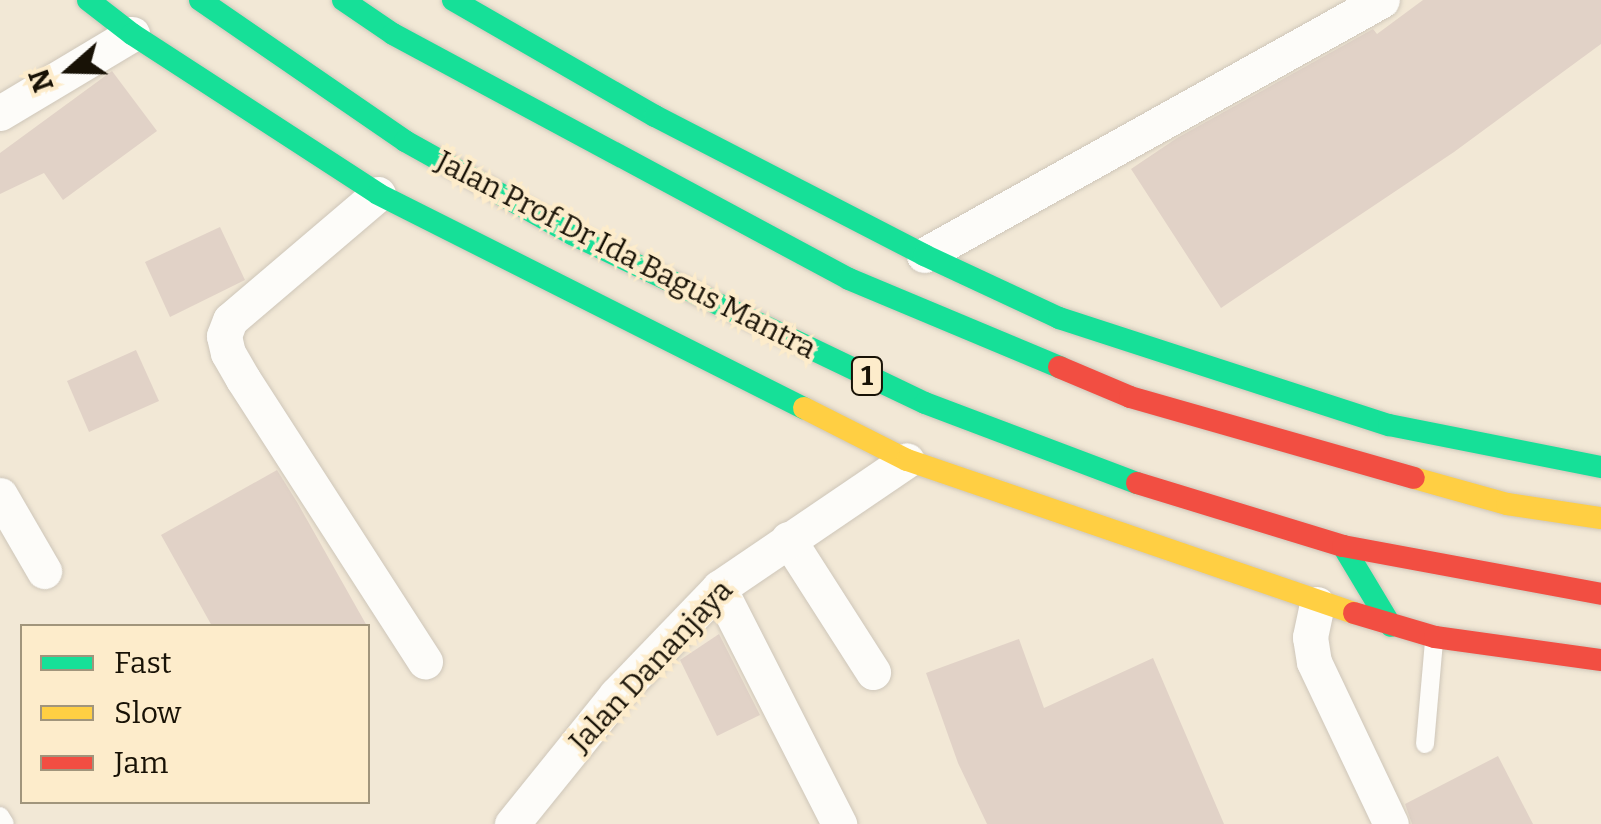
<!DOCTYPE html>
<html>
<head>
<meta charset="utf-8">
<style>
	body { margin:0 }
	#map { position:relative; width:1601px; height:824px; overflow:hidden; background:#f2e8d6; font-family:Bitter,serif }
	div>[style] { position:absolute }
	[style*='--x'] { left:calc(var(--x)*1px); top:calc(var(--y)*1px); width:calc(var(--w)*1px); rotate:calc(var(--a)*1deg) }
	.building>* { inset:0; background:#e1d2c7 }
	.roads { filter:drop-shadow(0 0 2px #cec6b9) drop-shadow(0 0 2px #cec6b9) }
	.lane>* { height:18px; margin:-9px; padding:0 9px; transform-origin:9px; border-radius:9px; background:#fdfcf9 }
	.street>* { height:35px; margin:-17.5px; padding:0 17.5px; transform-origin:17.5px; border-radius:17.5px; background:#fdfcf9 }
	.fast>* { height:22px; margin:-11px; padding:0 11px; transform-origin:11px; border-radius:11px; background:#16e098 }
	.slow>* { height:22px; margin:-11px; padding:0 11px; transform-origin:11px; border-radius:11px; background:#ffcf43 }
	.jam>* { height:22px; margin:-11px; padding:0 11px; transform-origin:11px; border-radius:11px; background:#f24e42 }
	span { translate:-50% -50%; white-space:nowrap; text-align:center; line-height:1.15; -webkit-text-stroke:8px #fdeccb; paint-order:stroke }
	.shield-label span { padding:2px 8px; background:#fdeccb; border:2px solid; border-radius:8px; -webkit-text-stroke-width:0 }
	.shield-label { font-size:28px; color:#181206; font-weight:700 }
	.street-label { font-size:30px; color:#181206 }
	.legend { position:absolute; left:20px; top:624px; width:350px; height:180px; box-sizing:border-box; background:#fdeccb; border:2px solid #a1957c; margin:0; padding:12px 18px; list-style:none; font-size:30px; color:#181206 }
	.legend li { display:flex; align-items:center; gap:20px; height:50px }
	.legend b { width:50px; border:2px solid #a1957c }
	.north { position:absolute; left:20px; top:20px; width:100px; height:100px; -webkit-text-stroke:8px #fdeccb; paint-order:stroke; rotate:250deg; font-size:28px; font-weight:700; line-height:40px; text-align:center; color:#181206 }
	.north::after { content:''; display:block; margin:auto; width:35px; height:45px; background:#181206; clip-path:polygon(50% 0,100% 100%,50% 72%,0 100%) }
</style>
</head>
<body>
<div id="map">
	<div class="building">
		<i style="clip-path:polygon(1423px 0,1601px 0,1601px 44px,1454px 152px,1221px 308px,1131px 169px,1177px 138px,1373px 29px,1377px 34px)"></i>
		<i style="clip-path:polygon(112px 71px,157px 131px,63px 200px,44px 173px,0 194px,0 153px)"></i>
		<i style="clip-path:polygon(220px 227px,245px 280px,170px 317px,145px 262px)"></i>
		<i style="clip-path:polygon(136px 350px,159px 401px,89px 432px,67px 381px)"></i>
		<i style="clip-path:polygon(277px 470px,297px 502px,367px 626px,212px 626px,161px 535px)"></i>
		<i style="clip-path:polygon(719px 634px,760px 715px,717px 736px,680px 660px)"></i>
		<i style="clip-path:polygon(1019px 639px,1044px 708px,1153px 658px,1224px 824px,987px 824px,958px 763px,926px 673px)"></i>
		<i style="clip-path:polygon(1498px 756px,1533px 824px,1412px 824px,1405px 804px)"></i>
	</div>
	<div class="roads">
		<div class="lane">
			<i style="--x:1425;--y:744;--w:102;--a:-85"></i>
			<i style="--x:0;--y:816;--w:9;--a:58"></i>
		</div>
		<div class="street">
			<i style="--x:0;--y:113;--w:154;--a:-30.9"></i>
			<i style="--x:378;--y:194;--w:194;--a:139.6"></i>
			<i style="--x:230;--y:320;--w:17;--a:111"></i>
			<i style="--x:224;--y:336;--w:17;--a:77"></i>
			<i style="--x:228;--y:353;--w:30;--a:60"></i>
			<i style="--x:243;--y:379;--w:336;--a:57.2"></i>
			<i style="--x:924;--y:255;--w:524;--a:-29.11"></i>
			<i style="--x:0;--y:495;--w:88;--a:59.9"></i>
			<i style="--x:788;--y:539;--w:158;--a:57.4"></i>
			<i style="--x:719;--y:588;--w:265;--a:63"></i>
			<i style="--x:1317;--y:604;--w:34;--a:102"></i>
			<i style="--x:1310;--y:637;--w:25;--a:81"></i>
			<i style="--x:1314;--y:662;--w:179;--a:64.6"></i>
			<i style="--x:512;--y:824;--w:166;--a:-51.1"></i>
			<i style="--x:616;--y:695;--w:149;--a:-46.1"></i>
			<i style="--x:719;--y:588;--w:227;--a:-34.2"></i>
		</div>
		<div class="fast">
			<i style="--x:88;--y:0;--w:56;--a:37.7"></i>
			<i style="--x:132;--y:34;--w:293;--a:33"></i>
			<i style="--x:378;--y:194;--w:477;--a:26.7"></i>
			<i style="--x:200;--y:0;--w:249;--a:34.5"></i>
			<i style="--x:405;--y:141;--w:191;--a:29.1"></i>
			<i style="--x:572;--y:234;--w:391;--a:25.6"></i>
			<i style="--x:925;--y:403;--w:227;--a:20.7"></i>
			<i style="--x:343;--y:0;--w:60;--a:34.2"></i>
			<i style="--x:393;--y:34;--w:518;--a:28.25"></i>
			<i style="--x:849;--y:279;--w:228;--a:22.7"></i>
			<i style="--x:453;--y:0;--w:233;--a:29.9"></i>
			<i style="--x:655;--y:116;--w:303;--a:27.3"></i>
			<i style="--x:924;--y:255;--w:149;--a:25"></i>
			<i style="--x:1059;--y:318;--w:347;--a:18"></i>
			<i style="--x:1389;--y:425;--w:216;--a:11.2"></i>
			<i style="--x:1343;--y:546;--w:93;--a:59"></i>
		</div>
		<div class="slow">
			<i style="--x:804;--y:408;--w:115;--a:26.8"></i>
			<i style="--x:907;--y:460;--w:472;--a:18.9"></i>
			<i style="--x:1414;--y:478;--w:97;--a:15.6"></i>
			<i style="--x:1507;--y:504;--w:95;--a:8.5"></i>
		</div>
		<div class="jam">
			<i style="--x:1059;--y:367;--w:77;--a:22.9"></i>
			<i style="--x:1130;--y:397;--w:295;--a:15.9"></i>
			<i style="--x:1137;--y:483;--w:215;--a:17"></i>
			<i style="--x:1343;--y:546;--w:262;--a:10.5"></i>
			<i style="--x:1354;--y:613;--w:84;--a:16.5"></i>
			<i style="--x:1435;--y:637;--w:168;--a:7.9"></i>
		</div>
	</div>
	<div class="shield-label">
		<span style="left:867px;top:376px">1</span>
	</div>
	<div class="street-label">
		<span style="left:626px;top:255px;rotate:27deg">Jalan Prof Dr Ida Bagus Mantra</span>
		<span style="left:651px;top:666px;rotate:-47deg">Jalan Dananjaya</span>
	</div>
	<ul class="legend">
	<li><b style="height:12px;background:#16e098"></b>Fast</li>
	<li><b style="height:12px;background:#ffcf43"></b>Slow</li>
	<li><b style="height:12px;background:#f24e42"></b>Jam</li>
	</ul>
	<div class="north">N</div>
</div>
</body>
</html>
